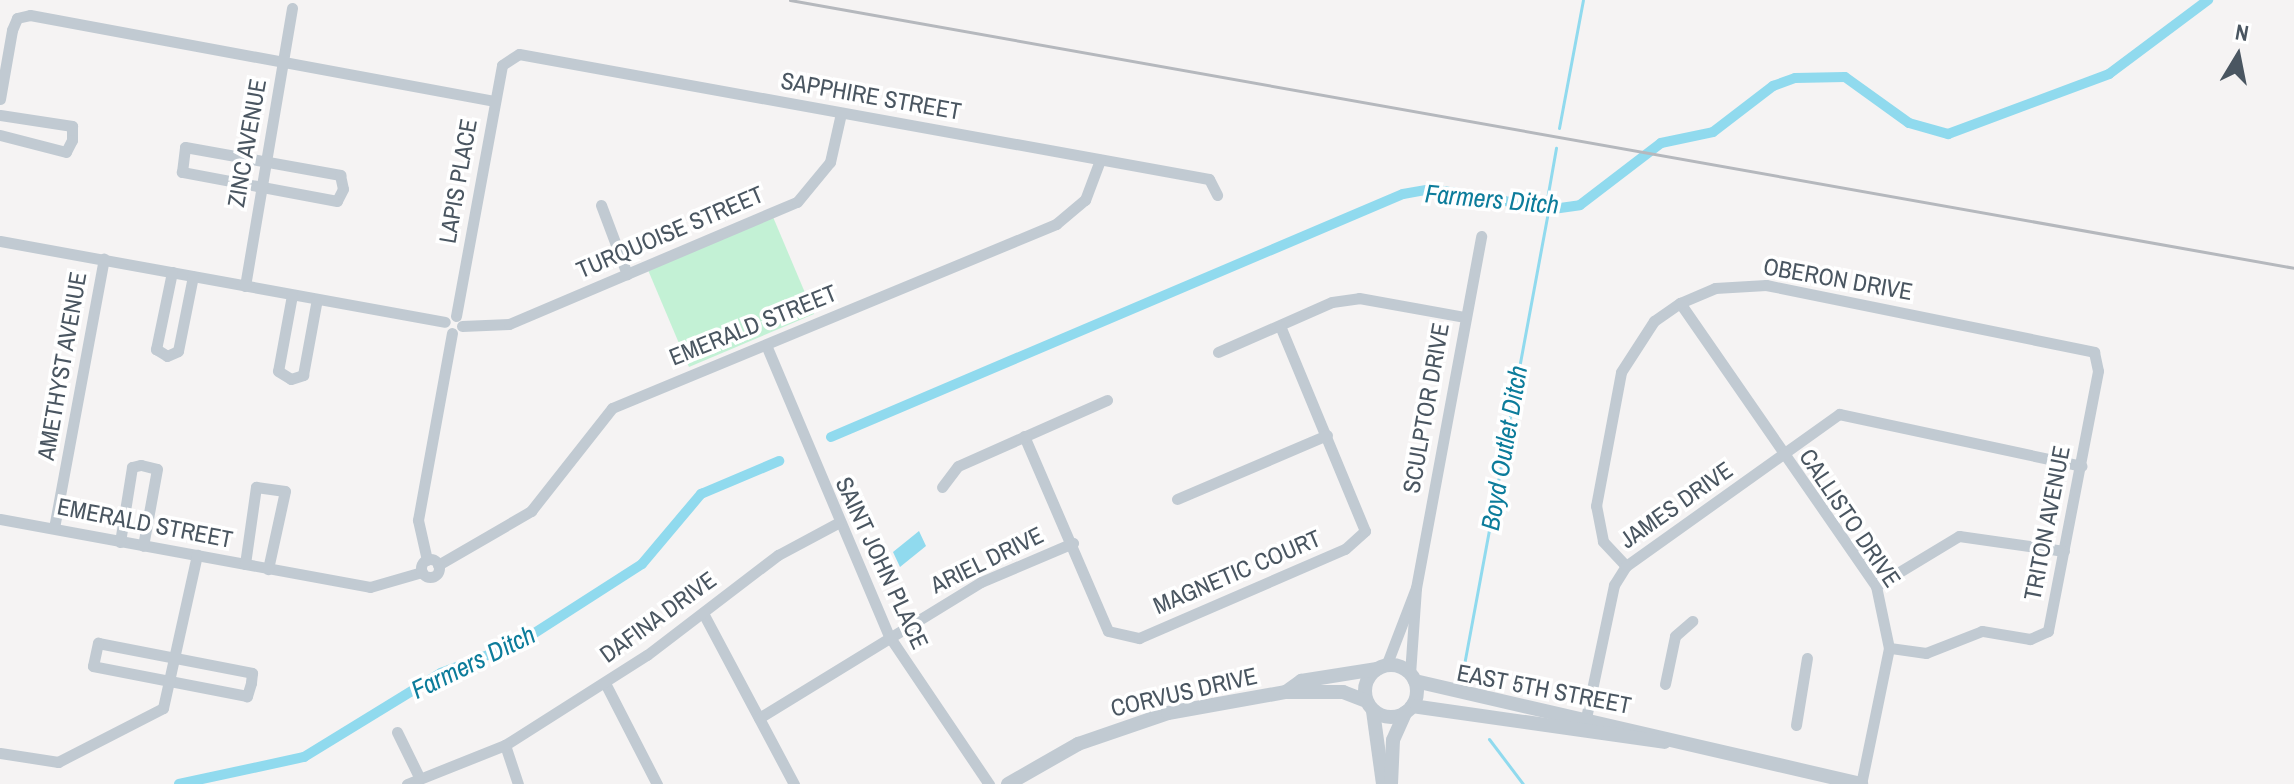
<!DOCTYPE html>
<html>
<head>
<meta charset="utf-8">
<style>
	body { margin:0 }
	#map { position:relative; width:2294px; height:784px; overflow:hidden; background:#f5f3f3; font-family:"Archivo Narrow",sans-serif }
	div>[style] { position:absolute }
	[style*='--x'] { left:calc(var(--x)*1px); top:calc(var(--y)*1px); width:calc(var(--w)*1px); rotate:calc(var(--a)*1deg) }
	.green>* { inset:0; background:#c3f1d5 }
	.water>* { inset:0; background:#90daee }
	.stream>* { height:3px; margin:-1.5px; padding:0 1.5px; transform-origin:1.5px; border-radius:1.5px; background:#90daee }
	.canal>* { height:10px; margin:-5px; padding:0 5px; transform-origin:5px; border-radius:5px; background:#90daee }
	.minor>* { height:11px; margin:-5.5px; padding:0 5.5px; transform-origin:5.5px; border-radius:5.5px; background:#c1cad2 }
	.minor>.ring { margin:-5.5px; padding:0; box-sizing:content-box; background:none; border:11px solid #c1cad2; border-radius:50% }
	.tertiary>* { height:14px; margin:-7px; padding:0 7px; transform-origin:7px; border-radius:7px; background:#c1cad2 }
	.tertiary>.ring { margin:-7px; padding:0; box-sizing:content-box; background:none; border:14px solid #c1cad2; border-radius:50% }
	.rail>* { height:3px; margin:-1.5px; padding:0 1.5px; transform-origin:1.5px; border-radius:1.5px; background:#b5b8bd }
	span { translate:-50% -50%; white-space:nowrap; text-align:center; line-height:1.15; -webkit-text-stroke:7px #fff; paint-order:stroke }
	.street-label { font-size:24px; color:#4a5661 }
	.water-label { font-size:26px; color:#0c7c9b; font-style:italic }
	.north { position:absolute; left:2198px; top:16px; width:80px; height:80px; -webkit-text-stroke:6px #fff; paint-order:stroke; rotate:10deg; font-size:22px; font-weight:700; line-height:32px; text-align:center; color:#4a5661 }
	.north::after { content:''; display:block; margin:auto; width:28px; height:36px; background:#4a5661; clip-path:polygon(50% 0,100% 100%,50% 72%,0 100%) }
</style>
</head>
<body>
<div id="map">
	<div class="green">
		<i style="clip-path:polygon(773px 217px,814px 314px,689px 367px,648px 270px)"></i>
	</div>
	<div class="water">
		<i style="clip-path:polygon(919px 531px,926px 546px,900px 567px,893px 552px)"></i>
	</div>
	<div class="stream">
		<i style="--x:1559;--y:128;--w:130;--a:-79.4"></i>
		<i style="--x:1547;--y:199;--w:52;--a:-80"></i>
		<i style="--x:1461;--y:681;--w:474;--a:-79.5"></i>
		<i style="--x:1489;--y:739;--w:56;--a:52.9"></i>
	</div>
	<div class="canal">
		<i style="--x:831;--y:437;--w:621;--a:-23.02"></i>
		<i style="--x:1403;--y:194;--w:28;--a:-10"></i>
		<i style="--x:1431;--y:189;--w:124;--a:9.3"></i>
		<i style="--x:1553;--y:209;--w:27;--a:-8"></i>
		<i style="--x:1580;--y:205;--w:102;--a:-37.4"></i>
		<i style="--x:1661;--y:143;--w:53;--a:-11.9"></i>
		<i style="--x:1713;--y:132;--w:76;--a:-37.5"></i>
		<i style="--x:1773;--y:86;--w:23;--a:-20"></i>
		<i style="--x:1795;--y:78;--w:50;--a:-1.1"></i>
		<i style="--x:1845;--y:77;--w:79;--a:35.7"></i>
		<i style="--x:1909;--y:123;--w:41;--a:15.8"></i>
		<i style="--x:1948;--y:134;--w:172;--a:-20.4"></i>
		<i style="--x:2109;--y:74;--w:124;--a:-36.8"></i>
		<i style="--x:179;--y:784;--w:128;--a:-12.2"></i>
		<i style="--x:304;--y:757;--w:161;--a:-31.5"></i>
		<i style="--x:441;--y:673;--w:84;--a:-21"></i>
		<i style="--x:519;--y:643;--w:146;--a:-32.7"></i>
		<i style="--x:642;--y:564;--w:92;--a:-49.9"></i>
		<i style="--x:701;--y:494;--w:85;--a:-22.9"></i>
	</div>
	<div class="minor">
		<i style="--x:0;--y:99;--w:70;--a:-80.1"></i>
		<i style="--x:12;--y:30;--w:13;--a:-67"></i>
		<i style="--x:17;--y:18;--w:13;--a:-13"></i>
		<i style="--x:30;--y:15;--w:473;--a:10.5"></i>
		<i style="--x:0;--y:115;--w:73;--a:8.7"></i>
		<i style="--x:72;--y:126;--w:14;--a:90"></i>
		<i style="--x:72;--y:140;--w:13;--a:117"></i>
		<i style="--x:66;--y:152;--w:68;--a:-165.6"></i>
		<i style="--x:185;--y:147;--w:158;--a:10.2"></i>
		<i style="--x:340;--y:175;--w:14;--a:78"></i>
		<i style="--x:343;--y:189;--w:13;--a:117"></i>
		<i style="--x:337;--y:201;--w:158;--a:-169.4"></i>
		<i style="--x:182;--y:172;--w:25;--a:-83"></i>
		<i style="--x:601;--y:205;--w:74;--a:69.4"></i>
		<i style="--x:0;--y:241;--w:452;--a:10.3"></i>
		<i style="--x:172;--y:272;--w:79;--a:101.7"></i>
		<i style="--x:156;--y:349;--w:13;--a:32"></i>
		<i style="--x:167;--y:356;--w:12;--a:-24"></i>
		<i style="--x:178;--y:351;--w:76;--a:-78.7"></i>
		<i style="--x:245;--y:286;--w:282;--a:-80.4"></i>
		<i style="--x:292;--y:295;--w:77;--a:100.4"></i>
		<i style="--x:278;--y:371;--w:15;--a:32"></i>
		<i style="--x:291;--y:379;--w:13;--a:-18"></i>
		<i style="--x:303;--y:375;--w:77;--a:-79.6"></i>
		<i style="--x:1680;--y:303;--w:344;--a:55.3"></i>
		<i style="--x:1876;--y:586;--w:63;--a:78.2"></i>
		<i style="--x:1889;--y:648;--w:139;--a:101.6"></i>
		<i style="--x:456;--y:316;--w:255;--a:-79.6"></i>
		<i style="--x:502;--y:65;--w:20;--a:-33"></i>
		<i style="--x:519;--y:54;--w:701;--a:10.27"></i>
		<i style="--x:1209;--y:179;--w:18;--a:63"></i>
		<i style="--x:462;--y:326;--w:47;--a:-2.4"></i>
		<i style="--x:509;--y:324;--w:313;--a:-23"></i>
		<i style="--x:797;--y:202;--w:52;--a:-50.5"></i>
		<i style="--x:830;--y:162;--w:50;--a:-77.3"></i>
		<i style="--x:766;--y:345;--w:316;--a:67.1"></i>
		<i style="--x:889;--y:636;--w:179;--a:56"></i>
		<i style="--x:1218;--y:352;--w:124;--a:-23.7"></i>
		<i style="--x:1332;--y:302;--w:27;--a:-8"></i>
		<i style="--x:1359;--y:298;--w:108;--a:10.2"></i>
		<i style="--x:1024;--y:436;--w:212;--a:66.7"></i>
		<i style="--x:1108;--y:631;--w:32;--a:13"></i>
		<i style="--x:1139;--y:638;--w:224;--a:-23.4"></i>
		<i style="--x:1345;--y:549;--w:27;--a:-42"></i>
		<i style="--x:1365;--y:531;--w:222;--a:-112.5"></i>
		<i style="--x:942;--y:487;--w:26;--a:-53"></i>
		<i style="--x:958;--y:466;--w:163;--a:-23.9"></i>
		<i style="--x:1177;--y:499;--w:163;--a:-23.1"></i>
		<i style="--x:0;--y:519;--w:376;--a:10.4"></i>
		<i style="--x:370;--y:587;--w:54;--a:-16.1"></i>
		<i style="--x:54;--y:528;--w:274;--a:-79.5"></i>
		<i style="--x:120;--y:542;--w:76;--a:-80.9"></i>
		<i style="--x:132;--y:467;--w:9;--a:-13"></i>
		<i style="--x:141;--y:465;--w:16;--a:14"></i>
		<i style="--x:157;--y:469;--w:78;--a:100.3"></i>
		<i class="ring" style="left:421px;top:559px;width:7px;height:7px"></i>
		<i style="--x:427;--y:560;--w:41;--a:-102.7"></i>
		<i style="--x:418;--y:520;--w:190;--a:-79.7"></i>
		<i style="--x:245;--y:564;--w:78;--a:-81.9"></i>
		<i style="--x:256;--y:487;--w:29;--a:8"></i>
		<i style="--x:285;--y:491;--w:80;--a:102.3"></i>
		<i style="--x:438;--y:565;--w:108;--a:-30.1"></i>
		<i style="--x:531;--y:511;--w:131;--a:-51.8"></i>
		<i style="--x:612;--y:408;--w:481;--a:-22.5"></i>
		<i style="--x:1056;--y:224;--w:38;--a:-40"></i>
		<i style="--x:1085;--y:200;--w:43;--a:-69.4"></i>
		<i style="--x:1626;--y:566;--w:34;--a:-133"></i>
		<i style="--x:1603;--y:541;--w:36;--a:-101"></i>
		<i style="--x:1596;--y:506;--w:136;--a:-79.4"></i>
		<i style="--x:1621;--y:372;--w:61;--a:-57.1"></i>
		<i style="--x:1654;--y:321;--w:32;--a:-35"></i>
		<i style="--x:1680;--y:303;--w:38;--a:-23"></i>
		<i style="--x:1715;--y:288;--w:51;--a:-3.4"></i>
		<i style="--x:1766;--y:285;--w:335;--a:11.5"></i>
		<i style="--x:2094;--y:352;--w:19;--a:78"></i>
		<i style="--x:2098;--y:371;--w:265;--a:100.9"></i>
		<i style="--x:2048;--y:631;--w:20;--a:156"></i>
		<i style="--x:2030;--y:639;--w:49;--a:-170.5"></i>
		<i style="--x:1982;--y:631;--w:60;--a:158.6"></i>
		<i style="--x:1926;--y:653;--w:37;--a:-172"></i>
		<i style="--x:1876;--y:586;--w:97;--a:-31.1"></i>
		<i style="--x:1959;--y:536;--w:106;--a:8.1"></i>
		<i style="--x:703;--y:613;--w:194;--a:62"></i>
		<i style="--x:98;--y:643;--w:157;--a:11"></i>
		<i style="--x:252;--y:673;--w:10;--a:96"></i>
		<i style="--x:251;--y:683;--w:14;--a:107"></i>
		<i style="--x:247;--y:696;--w:157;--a:-169"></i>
		<i style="--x:93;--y:666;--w:24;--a:-78"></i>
		<i style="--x:1386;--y:666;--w:84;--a:-69"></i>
		<i style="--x:1416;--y:588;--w:358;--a:-79.5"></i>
		<i style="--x:1410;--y:674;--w:86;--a:-86"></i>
		<i style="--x:605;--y:683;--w:114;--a:62.8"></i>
		<i style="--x:1665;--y:684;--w:49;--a:-78.2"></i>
		<i style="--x:1675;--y:636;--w:23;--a:-41"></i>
		<i style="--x:759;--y:718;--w:260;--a:-31.5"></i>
		<i style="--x:981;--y:582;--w:100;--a:-23"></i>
		<i style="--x:1586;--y:718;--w:136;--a:-78.1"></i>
		<i style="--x:1614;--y:585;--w:22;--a:-58"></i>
		<i style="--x:1626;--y:566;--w:262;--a:-35.5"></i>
		<i style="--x:1839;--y:414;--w:248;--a:12.1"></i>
		<i style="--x:1796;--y:725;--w:68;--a:-80.7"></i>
		<i style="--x:397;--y:732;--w:50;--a:63.9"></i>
		<i style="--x:505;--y:745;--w:168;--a:-32.4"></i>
		<i style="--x:647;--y:655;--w:165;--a:-37.4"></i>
		<i style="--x:778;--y:555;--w:68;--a:-28.1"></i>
		<i style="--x:505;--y:745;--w:41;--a:71.6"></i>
		<i style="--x:0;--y:753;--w:59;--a:8.8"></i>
		<i style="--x:58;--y:762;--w:118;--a:-27.2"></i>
		<i style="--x:163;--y:708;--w:157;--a:-77.5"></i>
		<i style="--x:407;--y:784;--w:105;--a:-21.7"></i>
	</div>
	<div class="tertiary">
		<i class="ring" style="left:1365px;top:665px;width:38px;height:38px"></i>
		<i style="--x:1415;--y:681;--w:458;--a:13"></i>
		<i style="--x:1286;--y:692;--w:19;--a:-36"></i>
		<i style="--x:1301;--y:681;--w:77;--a:-9"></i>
		<i style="--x:1412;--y:706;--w:255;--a:8.1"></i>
		<i style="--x:1373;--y:711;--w:74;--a:82.2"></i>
		<i style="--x:1008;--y:784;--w:81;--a:-29.7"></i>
		<i style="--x:1078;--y:744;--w:95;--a:-19"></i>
		<i style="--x:1168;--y:713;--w:120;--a:-10.1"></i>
		<i style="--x:1286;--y:692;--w:57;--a:0"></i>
		<i style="--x:1343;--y:692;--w:25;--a:21"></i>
		<i style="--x:1391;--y:784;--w:44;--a:-87.4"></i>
		<i style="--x:1393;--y:740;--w:30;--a:-66"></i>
	</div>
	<div class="rail">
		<i style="--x:790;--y:0;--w:1528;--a:10.1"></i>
	</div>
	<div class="street-label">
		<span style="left:871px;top:96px;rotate:10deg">SAPPHIRE STREET</span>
		<span style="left:247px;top:143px;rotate:-80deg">ZINC AVENUE</span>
		<span style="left:458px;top:181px;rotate:-80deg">LAPIS PLACE</span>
		<span style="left:670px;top:232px;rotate:-23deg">TURQUOISE STREET</span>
		<span style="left:1838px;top:279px;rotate:10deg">OBERON DRIVE</span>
		<span style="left:753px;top:325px;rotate:-22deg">EMERALD STREET</span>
		<span style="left:62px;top:366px;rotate:-80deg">AMETHYST AVENUE</span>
		<span style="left:1426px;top:408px;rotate:-80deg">SCULPTOR DRIVE</span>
		<span style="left:1676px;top:505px;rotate:-35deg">JAMES DRIVE</span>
		<span style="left:1850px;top:518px;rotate:56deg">CALLISTO DRIVE</span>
		<span style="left:145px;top:523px;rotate:11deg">EMERALD STREET</span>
		<span style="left:2047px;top:523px;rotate:-79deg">TRITON AVENUE</span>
		<span style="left:987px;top:560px;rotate:-26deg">ARIEL DRIVE</span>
		<span style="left:882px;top:563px;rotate:65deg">SAINT JOHN PLACE</span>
		<span style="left:1237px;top:572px;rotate:-23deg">MAGNETIC COURT</span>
		<span style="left:658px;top:617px;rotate:-36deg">DAFINA DRIVE</span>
		<span style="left:1544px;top:689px;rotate:11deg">EAST 5TH STREET</span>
		<span style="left:1184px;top:692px;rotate:-13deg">CORVUS DRIVE</span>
	</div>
	<div class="water-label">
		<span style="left:1492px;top:199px;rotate:5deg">Farmers Ditch</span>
		<span style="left:1504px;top:448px;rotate:-80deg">Boyd Outlet Ditch</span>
		<span style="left:473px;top:662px;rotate:-26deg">Farmers Ditch</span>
	</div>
	<div class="north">N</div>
</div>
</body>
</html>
